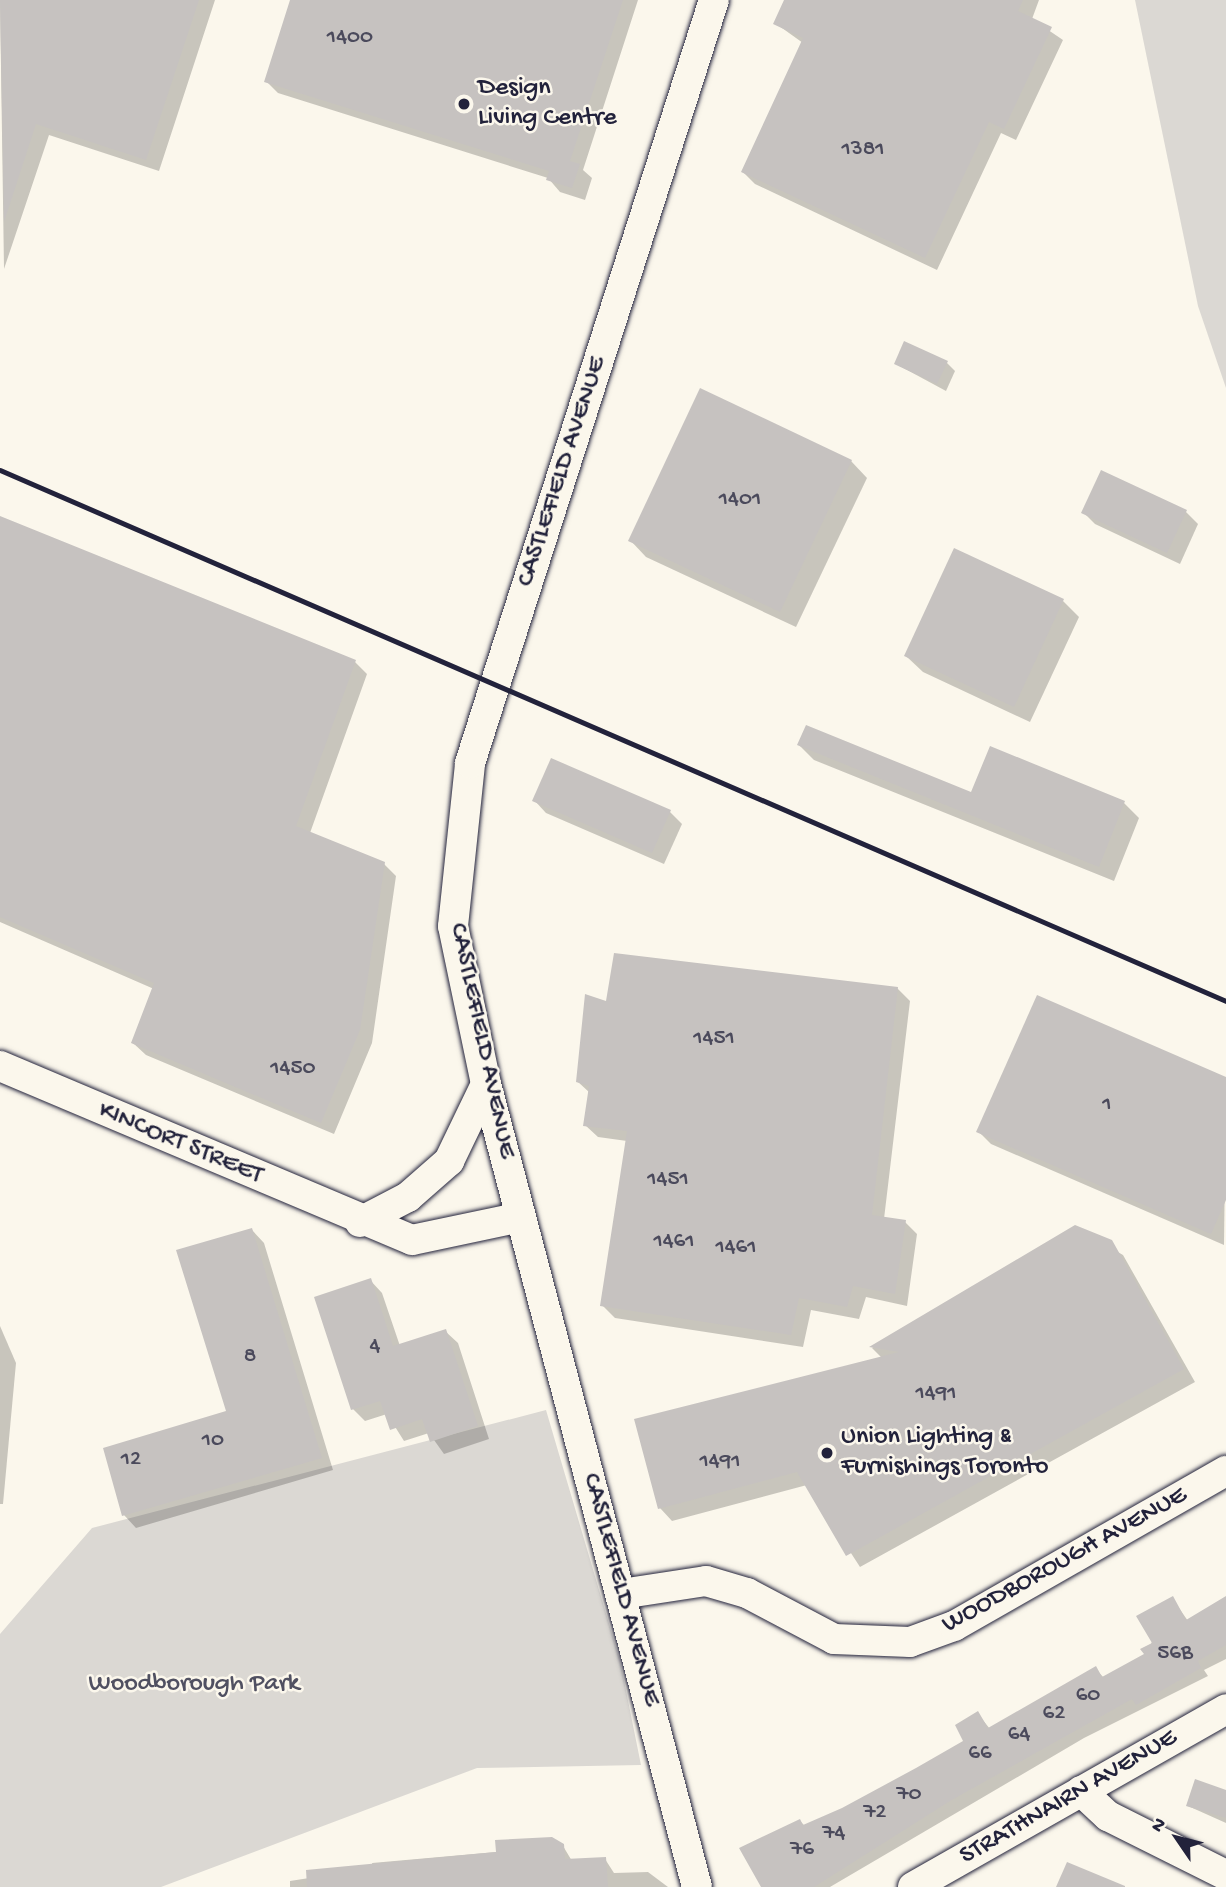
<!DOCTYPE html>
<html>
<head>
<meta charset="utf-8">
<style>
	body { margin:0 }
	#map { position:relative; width:1226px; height:1887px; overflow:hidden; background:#fbf7ec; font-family:"Gochi Hand",sans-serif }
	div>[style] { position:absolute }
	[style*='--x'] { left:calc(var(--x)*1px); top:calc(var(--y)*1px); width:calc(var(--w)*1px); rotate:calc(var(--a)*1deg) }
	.green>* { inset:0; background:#dbd8d3 }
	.shadow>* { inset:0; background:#0003 }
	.building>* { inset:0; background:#c6c2c0 }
	.roads { filter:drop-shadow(0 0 2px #22223b) drop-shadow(0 0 2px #22223b) }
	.minor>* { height:30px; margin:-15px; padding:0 15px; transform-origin:15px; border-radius:15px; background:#fbf7ec }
	.rail>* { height:5px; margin:-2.5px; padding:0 2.5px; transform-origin:2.5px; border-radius:2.5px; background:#22223b }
	.dots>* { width:19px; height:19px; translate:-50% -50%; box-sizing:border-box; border:4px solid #fbf7ec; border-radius:50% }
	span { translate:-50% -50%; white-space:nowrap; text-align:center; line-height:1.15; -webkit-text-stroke:5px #fbf7ec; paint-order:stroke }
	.number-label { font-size:23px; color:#4b4a5c }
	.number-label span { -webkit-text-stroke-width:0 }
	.poi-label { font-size:26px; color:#22223b }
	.left { translate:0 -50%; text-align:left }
	.street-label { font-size:26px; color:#22223b }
	.park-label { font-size:26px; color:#505061 }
	.north { position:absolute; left:1142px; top:1803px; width:70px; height:70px; -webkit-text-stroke:5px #fbf7ec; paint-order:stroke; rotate:305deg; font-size:19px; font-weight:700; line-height:28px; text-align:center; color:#22223b }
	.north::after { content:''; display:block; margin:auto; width:24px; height:32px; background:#22223b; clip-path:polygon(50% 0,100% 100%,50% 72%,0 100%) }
</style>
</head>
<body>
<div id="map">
	<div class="green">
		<i style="clip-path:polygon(1135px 0,1226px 0,1226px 388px,1198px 306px)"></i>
		<i style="clip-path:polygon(546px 1410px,620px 1661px,641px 1765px,477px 1768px,161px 1887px,0 1887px,0 1634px,92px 1528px)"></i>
	</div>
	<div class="shadow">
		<i style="clip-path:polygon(0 0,215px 0,159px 171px,49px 135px,4px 269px)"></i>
		<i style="clip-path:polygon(292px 0,638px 0,583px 170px,592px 178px,585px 200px,560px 192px,548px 178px,278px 93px,266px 81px)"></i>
		<i style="clip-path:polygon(786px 0,1039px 0,1032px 19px,1063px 40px,1016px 140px,1001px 133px,937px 270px,755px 184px,743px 172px,803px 43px,775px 23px)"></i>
		<i style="clip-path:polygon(947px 363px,955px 371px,946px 391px,896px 364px)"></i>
		<i style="clip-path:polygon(851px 461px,867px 478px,796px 627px,646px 557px,630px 540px)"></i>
		<i style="clip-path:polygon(1083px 512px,1186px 512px,1198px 524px,1180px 564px,1095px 524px)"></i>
		<i style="clip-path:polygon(0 518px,355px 662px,367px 674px,310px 833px,384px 864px,396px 876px,372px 1043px,334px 1134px,146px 1055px,133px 1043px,154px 989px,0 922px)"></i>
		<i style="clip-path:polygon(1063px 601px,1079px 617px,1030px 722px,923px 672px,906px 656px)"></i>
		<i style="clip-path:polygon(799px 745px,972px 794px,1124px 803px,1139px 818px,1114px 881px,814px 760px)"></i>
		<i style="clip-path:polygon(534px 800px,670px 812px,682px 824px,664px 864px,546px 813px)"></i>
		<i style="clip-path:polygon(897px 988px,910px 1001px,884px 1219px,905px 1222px,917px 1234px,907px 1306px,866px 1297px,859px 1319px,811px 1310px,803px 1347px,615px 1318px,602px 1305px,627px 1141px,598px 1137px,585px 1125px,590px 1093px,577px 1081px,607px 1003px)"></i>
		<i style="clip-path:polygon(1226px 1079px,1224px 1245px,991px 1144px,979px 1132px)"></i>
		<i style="clip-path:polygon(1075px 1227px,1123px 1255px,1195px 1382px,860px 1567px,807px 1485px,672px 1521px,660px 1508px,882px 1358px,872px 1348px)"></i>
		<i style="clip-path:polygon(252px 1230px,264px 1243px,333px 1470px,136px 1528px,124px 1515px,105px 1449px,228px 1412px)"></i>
		<i style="clip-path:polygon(370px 1280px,382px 1293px,400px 1346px,445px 1331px,458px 1343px,489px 1439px,444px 1454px,429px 1433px,404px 1441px,387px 1414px,365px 1421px,353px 1409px)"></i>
		<i style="clip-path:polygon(0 1326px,16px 1363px,3px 1504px,0 1504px)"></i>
		<i style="clip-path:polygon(1172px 1598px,1188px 1621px,1226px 1598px,1226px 1659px,1204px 1670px,1208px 1676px,1084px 1738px,830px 1887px,763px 1887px,800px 1821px,805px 1826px,843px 1810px,966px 1742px,978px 1714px,990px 1729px,1095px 1668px,1104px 1678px,1146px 1655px)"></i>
		<i style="clip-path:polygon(1226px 1791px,1226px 1823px,1188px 1806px)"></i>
		<i style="clip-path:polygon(563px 1846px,572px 1861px,605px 1859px,614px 1873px,648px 1872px,668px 1887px,290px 1887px,290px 1881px,373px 1868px,372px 1863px)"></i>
	</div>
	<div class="building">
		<i style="clip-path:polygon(0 0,199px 0,146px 160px,36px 124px,4px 222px)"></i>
		<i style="clip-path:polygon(290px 0,623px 0,570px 161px,580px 164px,572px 188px,546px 180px,549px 171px,264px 82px)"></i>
		<i style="clip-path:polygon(784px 0,1023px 0,1018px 11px,1052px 27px,1004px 129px,989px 122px,925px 258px,741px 172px,803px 38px,773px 24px)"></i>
		<i style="clip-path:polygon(904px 341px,948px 361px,937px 384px,894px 364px)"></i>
		<i style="clip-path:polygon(700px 388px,852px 460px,780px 612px,628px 541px)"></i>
		<i style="clip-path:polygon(1101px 470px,1187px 510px,1167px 553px,1081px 513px)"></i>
		<i style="clip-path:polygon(0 516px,356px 660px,296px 826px,385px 862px,360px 1030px,321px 1123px,131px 1043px,154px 983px,0 917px)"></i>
		<i style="clip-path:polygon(954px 548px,1064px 599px,1014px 707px,904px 656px)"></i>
		<i style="clip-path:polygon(806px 725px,971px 792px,990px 746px,1125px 801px,1099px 867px,797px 745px)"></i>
		<i style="clip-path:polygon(551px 758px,671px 810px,652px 853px,532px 801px)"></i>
		<i style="clip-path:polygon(614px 953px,898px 987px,872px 1215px,906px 1220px,895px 1294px,853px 1286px,847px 1307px,799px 1298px,791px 1335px,600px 1306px,627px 1131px,583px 1126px,589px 1086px,576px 1082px,585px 994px,606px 1001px)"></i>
		<i style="clip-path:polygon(1037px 995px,1226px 1077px,1226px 1200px,1211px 1234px,976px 1132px)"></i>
		<i style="clip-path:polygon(1075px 1225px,1112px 1240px,1184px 1369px,846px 1556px,797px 1472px,658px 1509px,634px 1419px,899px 1352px,869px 1347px)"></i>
		<i style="clip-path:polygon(252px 1228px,322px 1458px,122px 1516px,103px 1448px,226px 1411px,176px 1250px)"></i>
		<i style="clip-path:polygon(371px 1278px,393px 1346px,446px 1329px,478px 1426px,430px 1442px,422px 1419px,390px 1430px,380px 1401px,351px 1410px,314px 1297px)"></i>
		<i style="clip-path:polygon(1173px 1596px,1186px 1620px,1226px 1596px,1226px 1645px,1198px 1661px,1201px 1668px,1136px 1705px,1132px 1699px,950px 1801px,814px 1887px,761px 1887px,739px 1848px,800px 1819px,803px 1825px,842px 1808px,916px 1768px,963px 1741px,955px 1725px,978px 1711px,988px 1728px,1096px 1666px,1102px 1677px,1144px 1654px,1140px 1649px,1152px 1643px,1136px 1616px)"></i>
		<i style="clip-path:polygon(1195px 1779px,1226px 1790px,1226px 1818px,1186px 1806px)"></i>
		<i style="clip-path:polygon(552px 1837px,564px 1844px,565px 1859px,606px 1857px,608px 1887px,307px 1887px,306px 1870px,496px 1852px,495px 1840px)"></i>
		<i style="clip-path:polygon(1067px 1862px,1125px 1886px,1125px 1887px,1056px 1887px)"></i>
	</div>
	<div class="roads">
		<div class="minor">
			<i style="--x:0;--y:1066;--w:447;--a:22.9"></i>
			<i style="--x:412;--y:1240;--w:111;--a:-11.9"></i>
			<i style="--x:360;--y:1222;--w:54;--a:-27.5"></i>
			<i style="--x:408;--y:1197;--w:55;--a:-41.3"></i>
			<i style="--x:449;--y:1161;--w:85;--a:-64.3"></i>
			<i style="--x:621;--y:1594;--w:86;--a:-8.7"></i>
			<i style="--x:706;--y:1581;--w:43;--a:16.3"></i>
			<i style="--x:747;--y:1593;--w:98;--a:27.9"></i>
			<i style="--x:834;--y:1639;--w:76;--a:2.3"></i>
			<i style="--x:910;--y:1642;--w:47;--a:-20"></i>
			<i style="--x:954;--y:1626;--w:313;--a:-29.7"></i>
			<i style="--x:1081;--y:1791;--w:37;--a:43"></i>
			<i style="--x:1108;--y:1816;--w:132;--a:26.6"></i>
			<i style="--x:697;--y:1887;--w:830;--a:-104.72"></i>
			<i style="--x:486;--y:1084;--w:161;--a:-101.8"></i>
			<i style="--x:453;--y:926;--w:164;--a:-84"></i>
			<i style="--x:470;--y:763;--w:801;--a:-72.27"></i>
			<i style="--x:913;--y:1887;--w:360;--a:-29.6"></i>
		</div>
	</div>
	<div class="rail">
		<i style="--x:0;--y:470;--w:1336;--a:23.42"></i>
	</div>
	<div class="dots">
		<i style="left:464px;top:104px;background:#22223b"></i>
		<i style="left:827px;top:1453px;background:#22223b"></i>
	</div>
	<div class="number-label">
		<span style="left:350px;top:38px">1400</span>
		<span style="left:863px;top:150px">1381</span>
		<span style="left:740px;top:500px">1401</span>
		<span style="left:714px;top:1039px">1451</span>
		<span style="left:293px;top:1069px">1450</span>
		<span style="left:1107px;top:1105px">1</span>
		<span style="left:668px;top:1180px">1451</span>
		<span style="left:674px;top:1242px">1461</span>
		<span style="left:736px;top:1248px">1461</span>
		<span style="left:375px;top:1347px">4</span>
		<span style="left:250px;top:1357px">8</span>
		<span style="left:936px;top:1394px">1491</span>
		<span style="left:213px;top:1441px">10</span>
		<span style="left:131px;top:1460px">12</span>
		<span style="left:720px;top:1462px">1491</span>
		<span style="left:1175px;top:1654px">56B</span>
		<span style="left:1088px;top:1696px">60</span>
		<span style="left:1054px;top:1714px">62</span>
		<span style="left:1019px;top:1735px">64</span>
		<span style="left:980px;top:1754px">66</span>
		<span style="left:909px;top:1795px">70</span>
		<span style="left:875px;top:1813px">72</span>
		<span style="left:834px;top:1834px">74</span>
		<span style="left:802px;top:1850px">76</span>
	</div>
	<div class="poi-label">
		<span class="left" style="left:478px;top:104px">Design<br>Living Centre</span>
		<span class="left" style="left:841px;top:1453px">Union Lighting &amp;<br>Furnishings Toronto</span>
	</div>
	<div class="street-label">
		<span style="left:563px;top:472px;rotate:-72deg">CASTLEFIELD AVENUE</span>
		<span style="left:481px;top:1041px;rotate:78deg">CASTLEFIELD AVENUE</span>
		<span style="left:180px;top:1144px;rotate:23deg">KINCORT STREET</span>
		<span style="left:1065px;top:1561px;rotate:-29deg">WOODBOROUGH AVENUE</span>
		<span style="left:620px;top:1590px;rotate:75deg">CASTLEFIELD AVENUE</span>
		<span style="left:1069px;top:1798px;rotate:-30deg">STRATHNAIRN AVENUE</span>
	</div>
	<div class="park-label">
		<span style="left:194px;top:1685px">Woodborough Park</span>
	</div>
	<div class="north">N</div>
</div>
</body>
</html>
